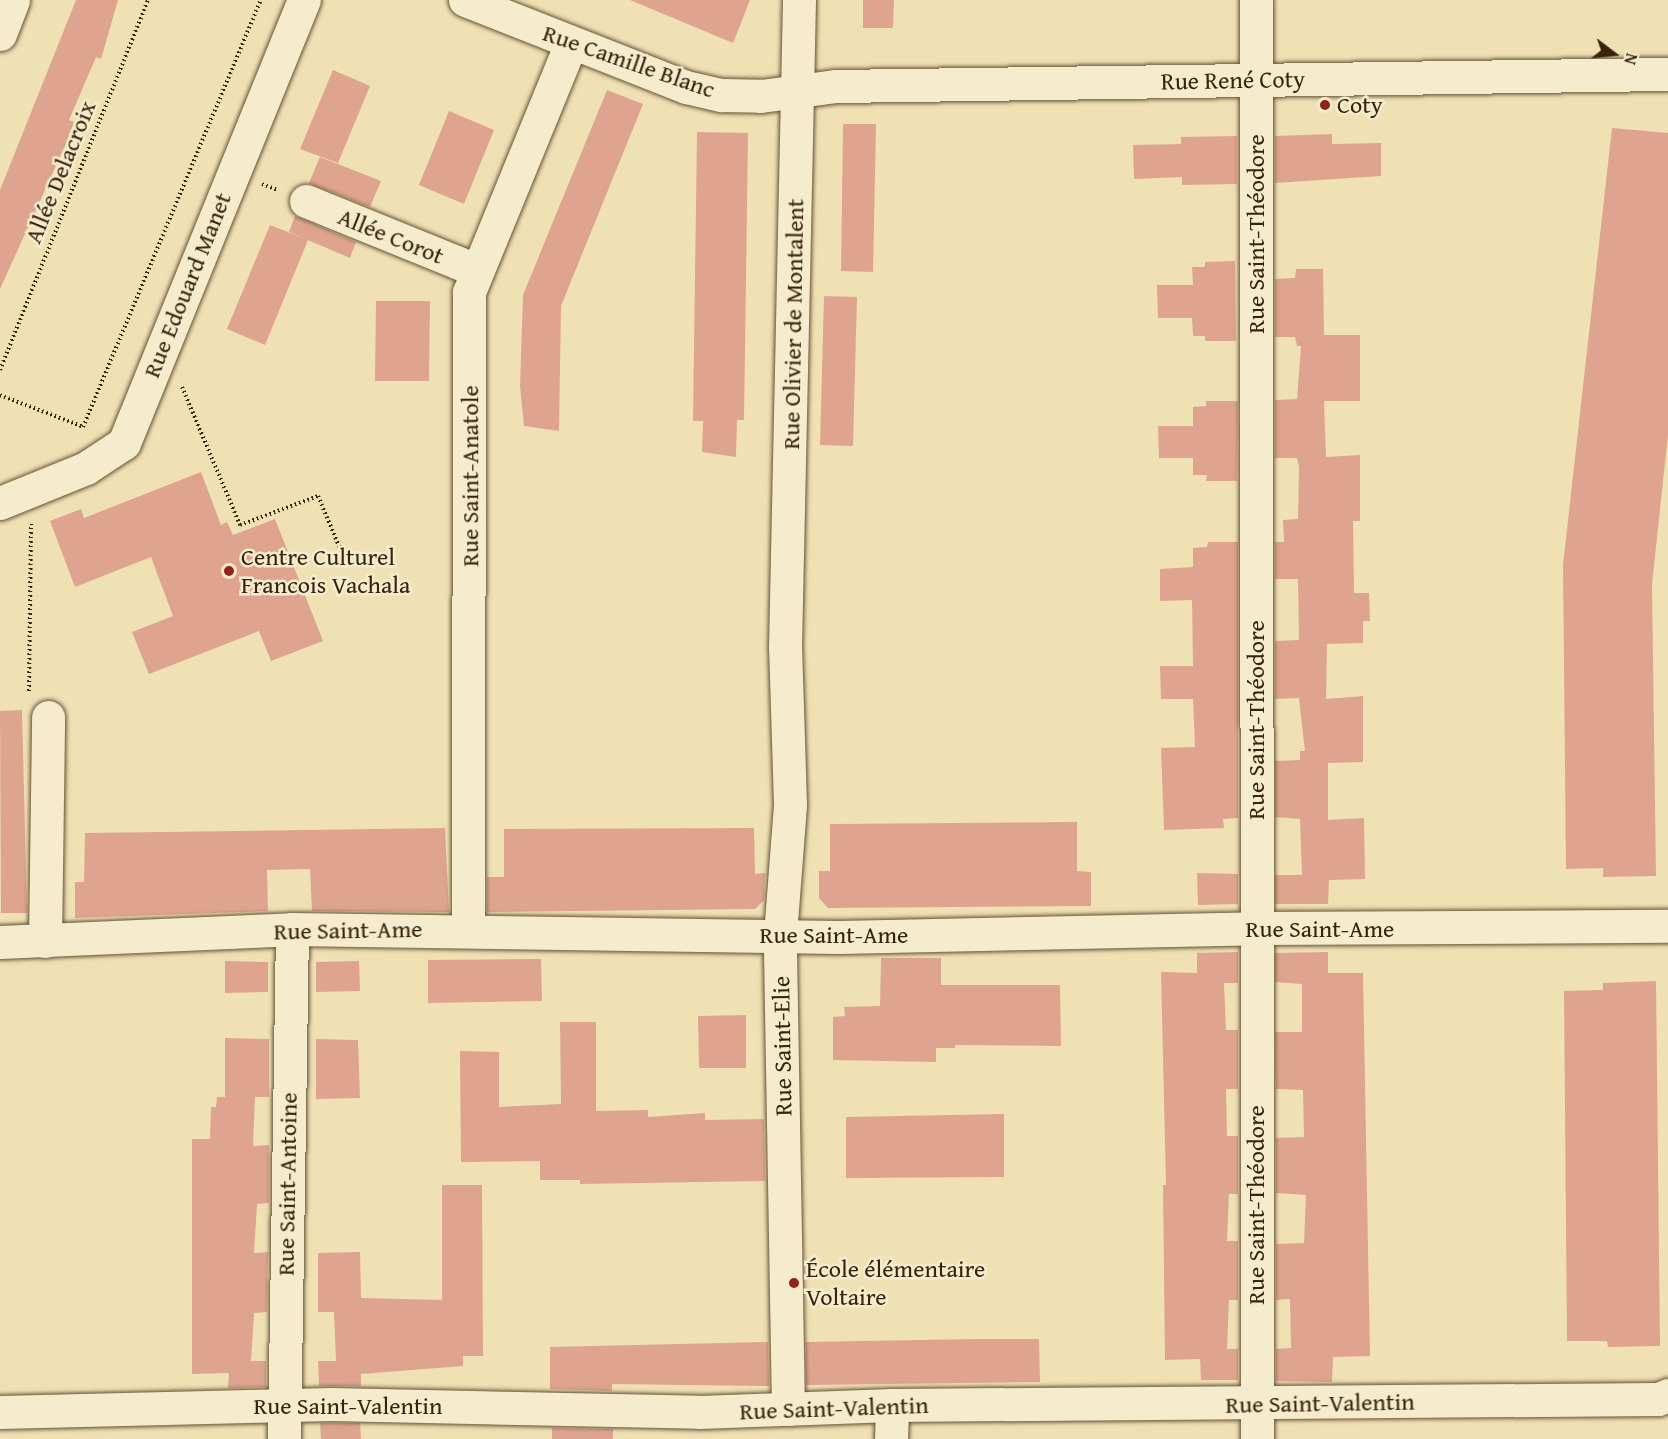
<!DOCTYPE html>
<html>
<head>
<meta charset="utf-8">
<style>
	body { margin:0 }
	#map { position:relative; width:1668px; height:1439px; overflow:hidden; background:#f0e1b4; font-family:"Gentium Book Plus",serif }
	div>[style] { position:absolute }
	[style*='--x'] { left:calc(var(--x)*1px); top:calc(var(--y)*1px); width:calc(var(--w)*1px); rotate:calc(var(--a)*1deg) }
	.building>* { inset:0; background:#dea48f }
	.path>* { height:4px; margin-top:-2px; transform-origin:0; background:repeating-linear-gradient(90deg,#38230c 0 1.5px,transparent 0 4.5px) }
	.roads { filter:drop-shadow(0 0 2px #665236) drop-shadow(0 0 2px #665236) }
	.minor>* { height:33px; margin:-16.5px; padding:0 16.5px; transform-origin:16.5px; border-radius:16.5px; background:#f5ecce }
	.dots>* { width:16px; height:16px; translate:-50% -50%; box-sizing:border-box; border:3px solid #f5ecce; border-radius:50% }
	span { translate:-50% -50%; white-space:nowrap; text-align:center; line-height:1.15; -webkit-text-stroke:5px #f5ecce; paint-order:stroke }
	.street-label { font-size:24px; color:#38230c }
	.poi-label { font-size:24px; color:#38230c }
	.left { translate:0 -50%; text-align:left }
	.north { position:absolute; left:1584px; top:24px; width:60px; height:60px; -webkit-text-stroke:4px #f5ecce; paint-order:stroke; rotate:106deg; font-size:16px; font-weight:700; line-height:24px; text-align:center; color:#38230c }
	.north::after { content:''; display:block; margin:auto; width:21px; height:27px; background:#38230c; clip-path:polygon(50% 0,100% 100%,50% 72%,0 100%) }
</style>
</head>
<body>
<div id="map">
	<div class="building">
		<i style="clip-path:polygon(76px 0,118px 0,101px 59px,96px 57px,69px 120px,74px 122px,65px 146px,0 289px,0 190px)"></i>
		<i style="clip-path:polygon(630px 0,750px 0,733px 43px)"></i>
		<i style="clip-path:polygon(863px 0,894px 0,893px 28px,863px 28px)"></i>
		<i style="clip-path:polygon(333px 70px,370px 86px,338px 163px,300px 149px)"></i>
		<i style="clip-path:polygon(607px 90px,643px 104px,561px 306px,559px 431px,524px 426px,520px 386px,523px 295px)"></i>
		<i style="clip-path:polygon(449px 111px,494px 130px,464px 204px,419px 185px)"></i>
		<i style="clip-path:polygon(843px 124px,876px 124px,873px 272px,841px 271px)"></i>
		<i style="clip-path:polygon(1612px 128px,1668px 133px,1668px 435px,1652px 584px,1656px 876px,1603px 877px,1603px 868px,1566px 869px,1563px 565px)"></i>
		<i style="clip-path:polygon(697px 132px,748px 133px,744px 420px,737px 420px,736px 457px,702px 452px,703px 421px,693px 421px)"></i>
		<i style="clip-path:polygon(1332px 134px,1332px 144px,1381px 143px,1381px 176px,1275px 183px,1275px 136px)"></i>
		<i style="clip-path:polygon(1237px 136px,1237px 184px,1182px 185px,1182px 177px,1134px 179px,1133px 145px,1181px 144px,1181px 137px)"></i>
		<i style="clip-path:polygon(320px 157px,381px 181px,370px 207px,309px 183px)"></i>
		<i style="clip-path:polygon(295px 216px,356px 242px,350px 258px,289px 232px)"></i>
		<i style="clip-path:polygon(270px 225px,308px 240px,265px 345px,227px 329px)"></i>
		<i style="clip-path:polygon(1235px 261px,1236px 341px,1205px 341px,1205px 336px,1193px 336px,1192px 318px,1158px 318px,1157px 285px,1193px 285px,1192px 267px,1205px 267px,1205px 262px)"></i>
		<i style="clip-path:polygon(1296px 269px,1323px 269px,1324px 335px,1360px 335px,1360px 401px,1324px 401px,1326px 457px,1360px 455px,1360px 521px,1353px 521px,1354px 593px,1369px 593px,1370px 621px,1363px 621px,1363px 643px,1327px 644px,1326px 699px,1363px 696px,1363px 762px,1328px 763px,1328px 820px,1364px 818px,1365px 879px,1329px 880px,1328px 904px,1275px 904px,1275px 875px,1302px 875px,1300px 819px,1275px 817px,1275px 761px,1300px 760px,1300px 751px,1305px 751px,1299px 698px,1275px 699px,1275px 641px,1299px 640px,1298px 579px,1275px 579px,1275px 542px,1284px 542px,1283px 520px,1298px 519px,1299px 467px,1297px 458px,1275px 458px,1275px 400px,1297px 399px,1301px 346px,1297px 346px,1295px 337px,1275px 337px,1275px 279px,1295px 278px)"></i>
		<i style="clip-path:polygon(824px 296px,857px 297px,853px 446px,820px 445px)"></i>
		<i style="clip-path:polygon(376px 301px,430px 301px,429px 381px,375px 381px)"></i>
		<i style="clip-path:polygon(1206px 401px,1238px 401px,1237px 481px,1206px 481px,1207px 475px,1193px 475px,1193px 458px,1159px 458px,1158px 426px,1193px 426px,1193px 407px,1206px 406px)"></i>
		<i style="clip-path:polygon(201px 472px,221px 525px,227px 522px,233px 535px,275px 519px,323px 641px,271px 661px,259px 631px,149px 674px,132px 632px,173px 616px,151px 557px,75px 587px,50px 521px,81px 509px,84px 518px)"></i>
		<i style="clip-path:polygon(1208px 542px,1238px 542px,1238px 818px,1223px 819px,1224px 828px,1164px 830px,1161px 748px,1195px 747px,1193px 699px,1161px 699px,1160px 666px,1193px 666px,1192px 600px,1160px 601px,1160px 569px,1193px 567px,1193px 548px,1207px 547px)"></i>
		<i style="clip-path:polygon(22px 710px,27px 913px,1px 913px,0 711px)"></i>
		<i style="clip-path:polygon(1077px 822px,1077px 871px,1091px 872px,1091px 906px,828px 908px,819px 898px,819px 871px,830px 871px,830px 824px)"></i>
		<i style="clip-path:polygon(445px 828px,449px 912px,312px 911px,310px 869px,267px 870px,268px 911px,75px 918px,75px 882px,84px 882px,85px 833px)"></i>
		<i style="clip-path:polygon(754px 828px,755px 874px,765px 873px,764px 900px,755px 909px,487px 912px,487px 877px,504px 877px,504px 829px)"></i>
		<i style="clip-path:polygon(1197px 873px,1238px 874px,1238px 904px,1198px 905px)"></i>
		<i style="clip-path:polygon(1238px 952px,1238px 983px,1224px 983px,1226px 1030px,1238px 1030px,1238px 1089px,1226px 1089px,1227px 1136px,1238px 1136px,1238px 1194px,1229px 1194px,1227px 1241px,1238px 1241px,1238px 1300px,1229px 1300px,1227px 1349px,1238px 1349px,1238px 1380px,1201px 1380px,1200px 1359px,1165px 1360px,1163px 1185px,1166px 1185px,1161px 972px,1197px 973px,1197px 953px)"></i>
		<i style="clip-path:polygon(1328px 952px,1328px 973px,1363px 973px,1370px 1356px,1333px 1357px,1332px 1382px,1276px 1381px,1276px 1349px,1291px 1348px,1290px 1299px,1276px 1300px,1276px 1244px,1304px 1243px,1306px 1195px,1276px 1193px,1276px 1138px,1304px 1137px,1303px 1090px,1276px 1089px,1275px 1032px,1302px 1032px,1302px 984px,1275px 982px,1275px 953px)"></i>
		<i style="clip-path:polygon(881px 958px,941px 958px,941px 985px,1060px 985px,1061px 1046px,955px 1045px,955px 1048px,936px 1048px,936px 1062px,833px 1060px,833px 1017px,845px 1016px,844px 1007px,880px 1006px)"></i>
		<i style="clip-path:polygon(541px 959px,542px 1001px,428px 1003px,428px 960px)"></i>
		<i style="clip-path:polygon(225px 961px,268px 962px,268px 992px,225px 993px)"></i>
		<i style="clip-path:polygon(359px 961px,360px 991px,316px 992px,316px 962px)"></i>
		<i style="clip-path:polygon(1656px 981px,1660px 1346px,1608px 1347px,1607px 1341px,1567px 1341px,1564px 991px,1603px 990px,1603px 983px)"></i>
		<i style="clip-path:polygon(746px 1015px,746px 1068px,699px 1068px,698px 1016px)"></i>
		<i style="clip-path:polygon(560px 1022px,596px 1022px,596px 1111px,648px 1110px,648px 1117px,705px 1113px,705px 1120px,764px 1119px,765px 1181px,580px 1184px,580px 1180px,540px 1180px,540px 1161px,461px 1162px,460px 1051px,499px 1052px,499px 1107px,561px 1104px)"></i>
		<i style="clip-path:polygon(225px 1038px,269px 1039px,269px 1097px,255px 1097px,253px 1146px,269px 1145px,269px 1203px,257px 1204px,254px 1253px,268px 1252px,267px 1312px,254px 1313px,251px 1361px,266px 1361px,266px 1387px,228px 1388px,229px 1373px,192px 1374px,192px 1139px,210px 1139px,211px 1107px,216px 1107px,217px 1097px,225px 1097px)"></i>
		<i style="clip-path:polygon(316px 1039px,358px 1040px,360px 1098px,316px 1099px)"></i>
		<i style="clip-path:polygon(1004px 1114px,1004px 1177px,846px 1178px,846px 1117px)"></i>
		<i style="clip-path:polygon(442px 1185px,482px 1185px,483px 1356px,463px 1356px,463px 1366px,361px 1374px,361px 1386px,319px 1386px,318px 1361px,336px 1361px,334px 1312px,318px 1312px,318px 1253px,360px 1252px,361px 1298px,442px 1300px)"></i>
		<i style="clip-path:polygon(977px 1339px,1039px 1339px,1040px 1382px,806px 1385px,806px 1342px)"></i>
		<i style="clip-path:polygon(768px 1342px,769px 1386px,612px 1384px,612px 1391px,550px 1389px,550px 1347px)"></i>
		<i style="clip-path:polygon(320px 1423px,360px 1423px,361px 1439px,321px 1439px)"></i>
		<i style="clip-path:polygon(552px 1428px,613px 1429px,613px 1439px,552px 1439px)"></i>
	</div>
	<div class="path">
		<i style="--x:262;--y:184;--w:17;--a:21"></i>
		<i style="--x:0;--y:370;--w:399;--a:-68.2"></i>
		<i style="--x:182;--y:387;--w:150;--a:67.2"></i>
		<i style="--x:240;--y:525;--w:83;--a:-20.4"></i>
		<i style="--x:318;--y:496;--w:73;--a:67.3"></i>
		<i style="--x:0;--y:395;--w:90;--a:20.9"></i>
		<i style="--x:83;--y:427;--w:463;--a:-67.4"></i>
		<i style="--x:29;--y:691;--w:167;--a:-89.3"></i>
	</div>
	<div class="roads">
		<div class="minor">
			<i style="--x:465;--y:0;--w:238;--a:21.5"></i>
			<i style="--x:686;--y:87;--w:37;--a:13"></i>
			<i style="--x:722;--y:95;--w:39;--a:1"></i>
			<i style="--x:761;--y:96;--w:76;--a:-7.6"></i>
			<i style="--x:836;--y:86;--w:832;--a:-0.83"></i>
			<i style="--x:1256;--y:0;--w:1439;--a:89.96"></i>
			<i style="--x:0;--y:34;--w:36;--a:-69"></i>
			<i style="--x:306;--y:201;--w:183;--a:22.1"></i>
			<i style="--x:0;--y:503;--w:93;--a:-22.1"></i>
			<i style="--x:86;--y:468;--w:45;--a:-33.3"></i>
			<i style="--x:124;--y:443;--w:478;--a:-67.9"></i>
			<i style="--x:468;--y:929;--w:637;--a:-89.91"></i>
			<i style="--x:469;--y:292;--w:269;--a:-67.7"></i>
			<i style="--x:45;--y:941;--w:224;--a:-89.2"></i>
			<i style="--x:0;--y:942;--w:292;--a:-2.5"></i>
			<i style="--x:292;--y:929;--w:547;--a:0.84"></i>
			<i style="--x:839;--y:937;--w:418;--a:-1.2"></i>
			<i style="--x:1257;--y:928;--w:411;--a:-0.3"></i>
			<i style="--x:788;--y:1409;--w:474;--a:-91"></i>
			<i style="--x:780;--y:935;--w:131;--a:-85.6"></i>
			<i style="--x:790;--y:804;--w:157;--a:-91.8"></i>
			<i style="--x:785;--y:647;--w:647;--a:-88.76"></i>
			<i style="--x:0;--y:1412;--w:331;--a:-1.4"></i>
			<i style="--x:331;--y:1404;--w:368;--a:1.2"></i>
			<i style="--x:699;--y:1412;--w:193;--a:-2.1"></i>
			<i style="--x:892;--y:1405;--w:766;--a:-0.45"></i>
			<i style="--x:1658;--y:1399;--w:11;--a:-22"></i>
			<i style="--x:284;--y:1439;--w:510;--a:-89.1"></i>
			<i style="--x:891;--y:1439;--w:34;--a:-88"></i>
		</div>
	</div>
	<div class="dots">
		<i style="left:1325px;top:105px;background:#8f2418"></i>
		<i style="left:229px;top:571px;background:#8f2418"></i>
		<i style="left:794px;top:1283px;background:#8f2418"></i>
	</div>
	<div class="street-label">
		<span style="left:629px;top:61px;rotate:19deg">Rue Camille Blanc</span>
		<span style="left:1233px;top:80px;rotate:-1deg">Rue René Coty</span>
		<span style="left:60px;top:172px;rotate:-68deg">Allée Delacroix</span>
		<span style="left:1256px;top:234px;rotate:-90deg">Rue Saint-Théodore</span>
		<span style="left:391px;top:236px;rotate:22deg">Allée Corot</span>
		<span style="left:187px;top:285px;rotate:-68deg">Rue Edouard Manet</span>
		<span style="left:793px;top:324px;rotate:-89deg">Rue Olivier de Montalent</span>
		<span style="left:470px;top:476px;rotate:-90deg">Rue Saint-Anatole</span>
		<span style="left:1256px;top:720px;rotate:-90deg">Rue Saint-Théodore</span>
		<span style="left:1320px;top:929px">Rue Saint-Ame</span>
		<span style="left:348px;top:930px;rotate:-1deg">Rue Saint-Ame</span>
		<span style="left:834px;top:935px">Rue Saint-Ame</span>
		<span style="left:782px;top:1046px;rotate:-91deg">Rue Saint-Elie</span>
		<span style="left:287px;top:1184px;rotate:-89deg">Rue Saint-Antoine</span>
		<span style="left:1256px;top:1205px;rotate:-90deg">Rue Saint-Théodore</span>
		<span style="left:1320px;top:1403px;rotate:-1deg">Rue Saint-Valentin</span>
		<span style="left:348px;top:1406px">Rue Saint-Valentin</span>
		<span style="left:834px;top:1408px;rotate:-2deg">Rue Saint-Valentin</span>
	</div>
	<div class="poi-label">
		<span class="left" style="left:1337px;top:105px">Coty</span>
		<span class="left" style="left:241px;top:571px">Centre Culturel<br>Francois Vachala</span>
		<span class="left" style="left:806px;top:1283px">École élémentaire<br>Voltaire</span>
	</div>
	<div class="north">N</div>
</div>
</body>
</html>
